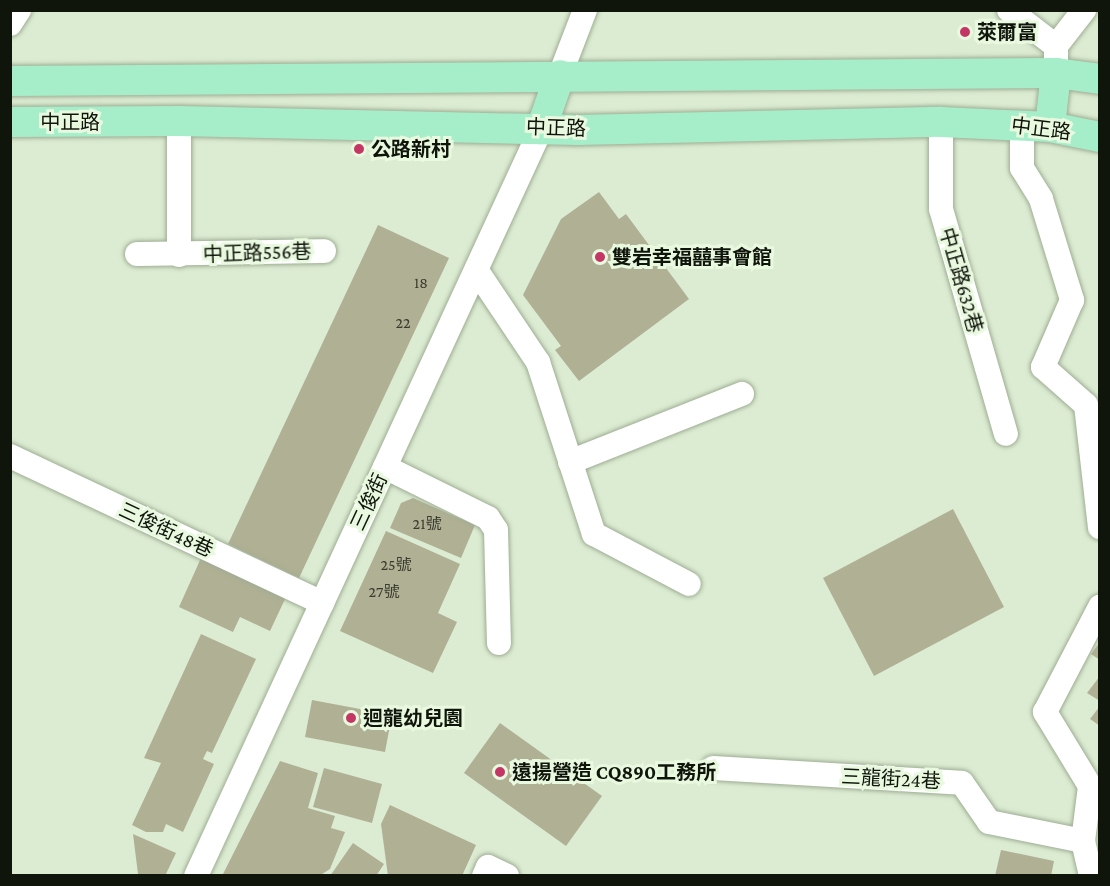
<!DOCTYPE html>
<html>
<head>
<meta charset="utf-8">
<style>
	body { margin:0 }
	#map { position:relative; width:1110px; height:886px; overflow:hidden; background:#dcecd2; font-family:"Crimson Pro","Noto Sans TC",serif }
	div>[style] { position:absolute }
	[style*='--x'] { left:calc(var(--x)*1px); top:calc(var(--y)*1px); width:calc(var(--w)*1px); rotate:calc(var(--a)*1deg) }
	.building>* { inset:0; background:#b0b094 }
	.roads { filter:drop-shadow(0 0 2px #9ead94) drop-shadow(0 0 2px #9ead94) }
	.minor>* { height:24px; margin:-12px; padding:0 12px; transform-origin:12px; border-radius:12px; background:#fff }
	.major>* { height:30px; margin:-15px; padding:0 15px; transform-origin:15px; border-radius:15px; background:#a6eec9 }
	.dots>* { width:16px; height:16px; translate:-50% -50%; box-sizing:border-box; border:3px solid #e9f9df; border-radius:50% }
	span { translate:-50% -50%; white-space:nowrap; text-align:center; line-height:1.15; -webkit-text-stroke:6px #e9f9df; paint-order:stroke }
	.number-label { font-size:16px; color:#383c2e }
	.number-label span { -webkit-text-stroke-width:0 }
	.poi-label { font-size:20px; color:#10150c; font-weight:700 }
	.left { translate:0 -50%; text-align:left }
	.street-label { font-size:20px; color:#10150c }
	.frame { position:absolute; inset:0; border:12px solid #10150c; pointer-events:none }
</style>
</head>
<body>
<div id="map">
	<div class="building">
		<i style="clip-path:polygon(599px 192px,619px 219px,626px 214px,689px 299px,579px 381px,555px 350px,561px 346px,523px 295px,561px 219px)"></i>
		<i style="clip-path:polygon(378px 225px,449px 258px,299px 578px,228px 544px)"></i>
		<i style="clip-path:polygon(413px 498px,475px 525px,461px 558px,390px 528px,401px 503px)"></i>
		<i style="clip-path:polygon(953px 509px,1004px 607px,874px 676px,823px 578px)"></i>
		<i style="clip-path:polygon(386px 531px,460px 564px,438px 613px,457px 622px,433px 673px,340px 631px)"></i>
		<i style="clip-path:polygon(201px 558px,286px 597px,270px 631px,240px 617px,233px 632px,179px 607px)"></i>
		<i style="clip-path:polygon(201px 634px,256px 659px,212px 753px,207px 751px,203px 759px,214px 764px,183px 832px,166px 824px,163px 832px,146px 832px,132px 825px,161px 763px,144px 758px)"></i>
		<i style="clip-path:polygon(1100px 642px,1100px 660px,1091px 654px)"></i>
		<i style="clip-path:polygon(1100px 676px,1100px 701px,1087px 693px)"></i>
		<i style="clip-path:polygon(312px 700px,392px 715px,385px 752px,305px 737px)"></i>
		<i style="clip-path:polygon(1100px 706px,1100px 726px,1090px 719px)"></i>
		<i style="clip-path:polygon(500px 723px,602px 796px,566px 846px,464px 773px)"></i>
		<i style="clip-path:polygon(280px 761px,318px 773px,308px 808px,335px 816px,331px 828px,345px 832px,330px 869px,319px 876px,222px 876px)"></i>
		<i style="clip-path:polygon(324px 768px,382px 784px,372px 823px,313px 807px)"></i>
		<i style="clip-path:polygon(390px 805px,476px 845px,462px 876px,388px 876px,381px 824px)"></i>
		<i style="clip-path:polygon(133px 834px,176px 853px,165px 876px,138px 874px)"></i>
		<i style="clip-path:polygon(353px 843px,384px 864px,376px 876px,330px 876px)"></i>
		<i style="clip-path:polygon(1001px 850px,1054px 861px,1051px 876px,995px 876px)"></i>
	</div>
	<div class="roads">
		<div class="minor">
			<i style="--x:1009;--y:10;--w:59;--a:37.5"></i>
			<i style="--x:1056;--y:46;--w:27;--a:90"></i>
			<i style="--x:10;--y:24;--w:17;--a:-57"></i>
			<i style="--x:1056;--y:46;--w:46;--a:-52.1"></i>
			<i style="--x:560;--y:75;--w:70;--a:-69"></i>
			<i style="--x:179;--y:121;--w:134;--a:90"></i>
			<i style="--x:941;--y:122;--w:87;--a:90"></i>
			<i style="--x:941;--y:209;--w:234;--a:73.9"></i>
			<i style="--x:1022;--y:125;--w:43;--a:90"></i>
			<i style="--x:1022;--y:168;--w:36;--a:58"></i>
			<i style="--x:1041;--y:199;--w:106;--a:72.9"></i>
			<i style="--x:1072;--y:300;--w:73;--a:113.4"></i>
			<i style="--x:1043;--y:367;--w:57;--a:41.5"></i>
			<i style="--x:1086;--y:405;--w:123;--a:83.5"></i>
			<i style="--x:137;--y:254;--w:187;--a:-0.9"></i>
			<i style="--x:477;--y:271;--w:110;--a:56.2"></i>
			<i style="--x:538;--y:362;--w:181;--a:72"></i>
			<i style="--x:594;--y:534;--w:107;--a:27.8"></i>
			<i style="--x:10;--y:456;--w:345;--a:25.2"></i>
			<i style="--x:570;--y:462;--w:185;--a:-21.6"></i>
			<i style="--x:385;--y:467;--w:115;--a:26.3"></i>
			<i style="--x:488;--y:518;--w:14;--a:56"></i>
			<i style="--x:496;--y:530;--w:113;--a:88.5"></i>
			<i style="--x:713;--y:768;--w:249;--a:3.4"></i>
			<i style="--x:962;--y:783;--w:47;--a:55.3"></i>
			<i style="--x:989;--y:822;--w:96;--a:11.4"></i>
			<i style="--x:1083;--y:841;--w:36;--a:77"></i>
			<i style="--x:1083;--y:841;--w:55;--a:-82.7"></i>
			<i style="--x:1090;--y:786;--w:87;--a:-121.3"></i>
			<i style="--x:1045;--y:712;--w:119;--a:-62.4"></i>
			<i style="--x:196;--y:876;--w:823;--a:-65.21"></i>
			<i style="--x:484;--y:876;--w:10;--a:-66"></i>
			<i style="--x:488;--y:867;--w:21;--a:25"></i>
		</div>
		<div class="major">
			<i style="--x:10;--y:81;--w:1046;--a:-0.44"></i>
			<i style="--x:1056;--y:73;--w:44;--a:7.8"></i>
			<i style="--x:10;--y:122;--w:169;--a:-0.3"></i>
			<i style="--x:179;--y:121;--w:399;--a:1.3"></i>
			<i style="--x:578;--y:130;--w:363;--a:-1.3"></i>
			<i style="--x:941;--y:122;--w:109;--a:2.6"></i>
			<i style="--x:1050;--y:127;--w:51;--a:11.3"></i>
			<i style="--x:1050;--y:127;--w:54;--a:-83.7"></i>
			<i style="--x:541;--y:129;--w:57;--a:-70.6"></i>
		</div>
	</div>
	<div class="dots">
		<i style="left:965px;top:32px;background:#c43765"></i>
		<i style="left:359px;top:149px;background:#c43765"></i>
		<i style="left:600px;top:257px;background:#c43765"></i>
		<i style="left:351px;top:718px;background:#c43765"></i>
		<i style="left:500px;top:772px;background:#c43765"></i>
	</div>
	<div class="number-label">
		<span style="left:421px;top:283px">18</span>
		<span style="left:403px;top:323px">22</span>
		<span style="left:427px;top:524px">21號</span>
		<span style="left:396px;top:565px">25號</span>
		<span style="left:384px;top:592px">27號</span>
	</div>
	<div class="poi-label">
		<span class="left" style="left:977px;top:32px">萊爾富</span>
		<span class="left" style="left:371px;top:149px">公路新村</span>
		<span class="left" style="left:612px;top:257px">雙岩幸福囍事會館</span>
		<span class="left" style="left:363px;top:718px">迴龍幼兒園</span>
		<span class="left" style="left:512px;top:772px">遠揚營造 CQ890工務所</span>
	</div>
	<div class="street-label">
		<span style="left:70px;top:122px">中正路</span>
		<span style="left:556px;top:128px;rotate:2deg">中正路</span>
		<span style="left:1041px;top:129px;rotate:7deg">中正路</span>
		<span style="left:257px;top:253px;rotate:-2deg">中正路556巷</span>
		<span style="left:961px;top:280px;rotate:74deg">中正路632巷</span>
		<span style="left:369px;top:502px;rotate:-65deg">三俊街</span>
		<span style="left:166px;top:530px;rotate:25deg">三俊街48巷</span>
		<span style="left:891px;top:779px;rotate:3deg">三龍街24巷</span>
	</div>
	<div class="frame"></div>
</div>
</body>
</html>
